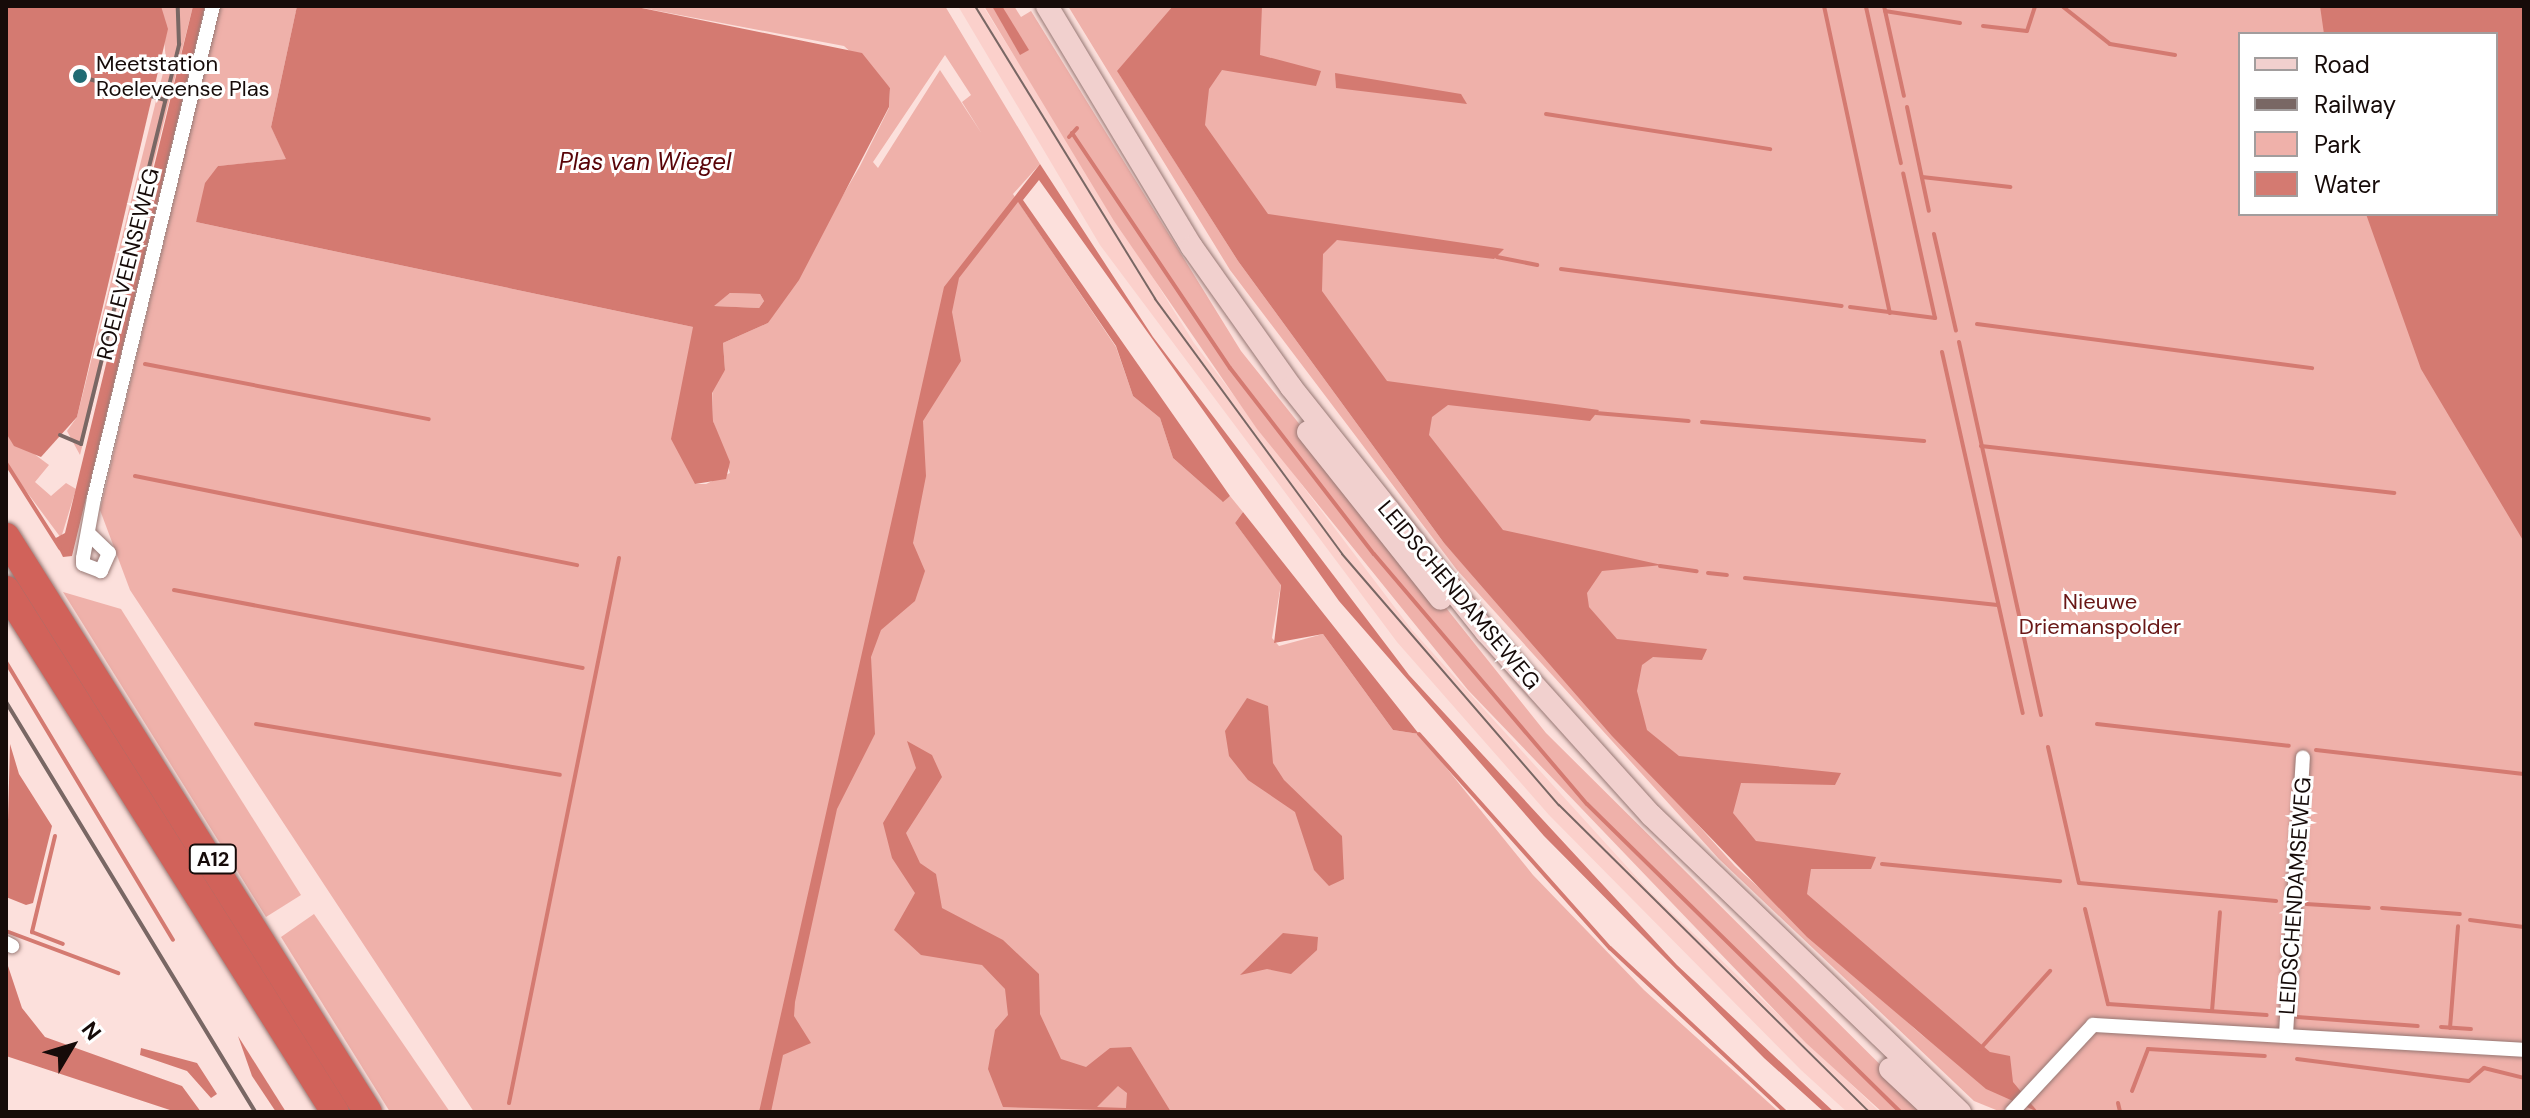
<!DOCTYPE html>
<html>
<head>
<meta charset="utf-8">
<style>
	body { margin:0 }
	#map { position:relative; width:2530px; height:1118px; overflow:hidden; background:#fce0dc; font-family:"DM Sans",sans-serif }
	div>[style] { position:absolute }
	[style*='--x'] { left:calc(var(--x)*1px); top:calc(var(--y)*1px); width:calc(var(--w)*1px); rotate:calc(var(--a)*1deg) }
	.built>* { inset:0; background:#fbd0cb }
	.green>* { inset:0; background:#efb1aa }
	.water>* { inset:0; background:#d47a71 }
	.stream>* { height:4px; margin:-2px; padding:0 2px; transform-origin:2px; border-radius:2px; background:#d47a71 }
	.roads { filter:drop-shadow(0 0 2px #967773) drop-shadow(0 0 2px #967773) }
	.street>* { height:14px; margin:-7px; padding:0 7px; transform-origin:7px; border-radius:7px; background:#fff }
	.secondary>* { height:22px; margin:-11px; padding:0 11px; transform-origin:11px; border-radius:11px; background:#f1d0ce }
	.highway>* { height:28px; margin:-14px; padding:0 14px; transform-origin:14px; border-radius:14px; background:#d1625a }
	.tram>* { height:2px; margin:-1px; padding:0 1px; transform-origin:1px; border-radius:1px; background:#796764 }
	.rail>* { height:4px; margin:-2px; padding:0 2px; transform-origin:2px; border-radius:2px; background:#796764 }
	.dots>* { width:22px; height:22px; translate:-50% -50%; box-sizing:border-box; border:4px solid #fff; border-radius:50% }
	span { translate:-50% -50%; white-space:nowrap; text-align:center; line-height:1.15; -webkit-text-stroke:6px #fff; paint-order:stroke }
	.shield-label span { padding:2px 6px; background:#fff; border:2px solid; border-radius:6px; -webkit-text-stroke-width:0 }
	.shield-label { font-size:20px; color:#160b09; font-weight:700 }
	.poi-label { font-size:22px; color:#160b09 }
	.left { translate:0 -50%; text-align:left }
	.street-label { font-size:22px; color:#160b09 }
	.park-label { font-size:22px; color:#691716 }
	.water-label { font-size:24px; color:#590408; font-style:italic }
	.frame { position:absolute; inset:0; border:8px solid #160b09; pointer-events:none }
	.legend { position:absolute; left:2238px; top:32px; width:260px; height:184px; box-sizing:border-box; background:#fff; border:2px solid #a29d9d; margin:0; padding:10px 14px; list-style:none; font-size:24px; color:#160b09 }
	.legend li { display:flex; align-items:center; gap:16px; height:40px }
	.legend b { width:40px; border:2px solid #a29d9d }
	.north { position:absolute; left:32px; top:1006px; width:80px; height:80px; -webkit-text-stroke:6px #fff; paint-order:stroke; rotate:52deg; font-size:22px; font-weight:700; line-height:32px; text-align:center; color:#160b09 }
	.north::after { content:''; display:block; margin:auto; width:28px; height:36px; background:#160b09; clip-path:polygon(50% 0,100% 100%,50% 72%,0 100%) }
</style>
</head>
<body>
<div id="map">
	<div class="built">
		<i style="clip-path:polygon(958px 6px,983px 6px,1194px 343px,1412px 630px,1649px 891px,1880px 1112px,1847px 1112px,1801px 1070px,1549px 815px,1397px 642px,1100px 245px)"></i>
	</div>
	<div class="green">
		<i style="clip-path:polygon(161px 6px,193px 6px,80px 455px,67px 431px,77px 417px,166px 61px)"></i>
		<i style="clip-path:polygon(evenodd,220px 6px,297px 6px,271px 127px,287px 159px,218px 166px,196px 222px,693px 327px,695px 484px,706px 484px,730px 473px,713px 421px,712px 382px,725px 370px,723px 343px,768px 323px,860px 166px,889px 108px,890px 88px,844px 46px,632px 6px,945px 6px,1040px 164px,1013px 194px,1116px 347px,1133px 396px,1160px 418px,1173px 458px,1222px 501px,1230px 496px,1243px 512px,1235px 523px,1281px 584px,1272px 638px,1279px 646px,1323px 634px,1393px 730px,1419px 734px,1533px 875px,1644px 990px,1779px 1112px,474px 1112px,130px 590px,100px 510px,220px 6px,945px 55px,971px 95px,962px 102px,982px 134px,940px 70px,878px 168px,873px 162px,945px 55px)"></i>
		<i style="clip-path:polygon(984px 6px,1014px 6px,1021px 17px,1031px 11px,1241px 351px,1546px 733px,1928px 1112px,1882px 1112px,1806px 1043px,1468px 690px,1257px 429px,1114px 221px)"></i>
		<i style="clip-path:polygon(evenodd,1068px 6px,2524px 6px,2524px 1112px,2001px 1112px,1974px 1101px,1719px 859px,1457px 570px,1230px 270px,1068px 6px,2240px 34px,2496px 34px,2496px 214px,2240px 214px,2240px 34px,1068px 6px,1118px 72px,1719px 831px,1925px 1038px,1735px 866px,1444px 543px,1238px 261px,1118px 72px)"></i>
		<i style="clip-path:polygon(730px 293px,760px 294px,764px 301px,759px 308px,713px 306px)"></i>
		<i style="clip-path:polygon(6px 433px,49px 465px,35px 482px,51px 496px,66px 483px,76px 489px,61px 538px,6px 464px)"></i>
		<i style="clip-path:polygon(63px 592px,121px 609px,301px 895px,266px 917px)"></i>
		<i style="clip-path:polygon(314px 914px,450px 1112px,390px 1112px,281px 937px)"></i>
	</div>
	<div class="water">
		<i style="clip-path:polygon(6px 6px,161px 6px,168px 29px,77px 417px,41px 457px,14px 446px,6px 433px)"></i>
		<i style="clip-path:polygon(193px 6px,205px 6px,72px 556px,63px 557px,54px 539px,65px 533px)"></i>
		<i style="clip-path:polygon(evenodd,297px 6px,632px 6px,862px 53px,890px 88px,889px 107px,799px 280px,768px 323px,723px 343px,725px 370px,712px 393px,713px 421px,730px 462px,726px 479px,695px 484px,671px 439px,693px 327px,196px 222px,205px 183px,218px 166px,286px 159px,271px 127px,297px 6px,730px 293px,760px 294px,764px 301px,759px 308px,714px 306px,730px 293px)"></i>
		<i style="clip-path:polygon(992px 6px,1002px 6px,1029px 50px,1020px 55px)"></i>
		<i style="clip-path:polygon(1173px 6px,1262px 6px,1260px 55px,1321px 71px,1316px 86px,1222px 70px,1209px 89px,1205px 125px,1268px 214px,1504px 249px,1494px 259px,1337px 240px,1323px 254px,1322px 291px,1387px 381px,1599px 410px,1590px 421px,1448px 405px,1432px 417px,1429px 435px,1503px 530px,1662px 565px,1602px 571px,1587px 593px,1589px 607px,1617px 639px,1707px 649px,1702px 660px,1653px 657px,1642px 665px,1637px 691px,1647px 730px,1679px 756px,1841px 773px,1835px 785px,1741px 783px,1733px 813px,1756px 841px,1876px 857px,1871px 869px,1811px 869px,1807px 894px,1990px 1052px,2010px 1056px,2013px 1082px,2038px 1112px,1986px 1089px,1807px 937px,1612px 736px,1444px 543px,1238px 261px,1117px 71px)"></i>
		<i style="clip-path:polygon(2320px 6px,2524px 6px,2524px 542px,2421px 369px,2366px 214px,2496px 214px,2496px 34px,2324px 34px)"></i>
		<i style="clip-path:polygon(1335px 73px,1461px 94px,1467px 104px,1336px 88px)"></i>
		<i style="clip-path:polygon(1040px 164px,1153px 337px,1409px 675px,1677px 965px,1834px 1112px,1824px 1112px,1764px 1058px,1544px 836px,1339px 601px,1039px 180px,1023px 200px,1230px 496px,1223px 502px,1173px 458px,1160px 418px,1133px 396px,1116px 346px,1018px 202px,959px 278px,952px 312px,961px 361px,923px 421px,926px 476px,913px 543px,925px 571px,915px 601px,881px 630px,871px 657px,875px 734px,837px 809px,795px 1002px,794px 1016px,811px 1043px,783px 1055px,771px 1112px,759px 1112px,944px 287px)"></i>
		<i style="clip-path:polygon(1243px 512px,1419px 734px,1393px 730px,1323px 634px,1274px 643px,1281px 585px,1235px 523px)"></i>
		<i style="clip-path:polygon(1247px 698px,1268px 706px,1273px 763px,1284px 780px,1342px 836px,1344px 879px,1329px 886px,1314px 870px,1295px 812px,1248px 780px,1229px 756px,1225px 731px)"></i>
		<i style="clip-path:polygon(evenodd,907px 741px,932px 755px,942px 777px,906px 833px,920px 863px,936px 874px,942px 908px,1003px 940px,1039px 974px,1040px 1014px,1061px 1059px,1086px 1067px,1110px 1048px,1131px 1047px,1171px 1112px,1003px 1107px,988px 1069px,995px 1030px,1008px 1015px,1005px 989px,982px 965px,921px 955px,894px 930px,915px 893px,892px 858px,883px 823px,916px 768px,907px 741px,1118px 1086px,1127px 1093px,1126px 1108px,1097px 1107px,1118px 1086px)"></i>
		<i style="clip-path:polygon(10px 744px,19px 774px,52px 826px,33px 903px,26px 905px,6px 897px)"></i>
		<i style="clip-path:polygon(1283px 933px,1318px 937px,1317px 950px,1291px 974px,1267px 969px,1240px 975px)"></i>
		<i style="clip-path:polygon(6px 960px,22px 1008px,45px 1037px,182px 1086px,201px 1112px,176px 1112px,6px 1056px)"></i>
		<i style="clip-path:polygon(238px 1036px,286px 1112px,276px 1112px,252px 1076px)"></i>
		<i style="clip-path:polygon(141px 1048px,197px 1063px,217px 1094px,211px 1098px,187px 1071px,140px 1055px)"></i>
	</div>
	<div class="stream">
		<i style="--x:1824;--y:6;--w:314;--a:77.9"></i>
		<i style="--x:1884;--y:6;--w:92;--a:77.5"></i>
		<i style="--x:2062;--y:6;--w:61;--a:38.4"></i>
		<i style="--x:2110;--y:44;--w:66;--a:9.6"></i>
		<i style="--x:1866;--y:7;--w:160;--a:77.4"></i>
		<i style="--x:1885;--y:11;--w:76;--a:9.1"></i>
		<i style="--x:1983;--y:26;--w:44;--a:6.5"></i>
		<i style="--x:2027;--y:31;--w:26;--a:-72"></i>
		<i style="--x:1907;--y:107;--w:106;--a:78.1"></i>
		<i style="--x:1546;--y:114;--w:227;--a:8.9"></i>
		<i style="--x:1072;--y:133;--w:283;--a:56.1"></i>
		<i style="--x:1230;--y:368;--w:235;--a:52.3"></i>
		<i style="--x:1374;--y:554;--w:328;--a:49.6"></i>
		<i style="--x:1587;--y:804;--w:439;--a:44.5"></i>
		<i style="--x:1069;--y:137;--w:12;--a:-48"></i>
		<i style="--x:1922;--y:177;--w:89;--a:6.5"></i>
		<i style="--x:1934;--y:234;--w:99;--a:77.2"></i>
		<i style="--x:1497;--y:257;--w:41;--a:11.3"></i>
		<i style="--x:1561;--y:269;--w:283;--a:7.5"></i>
		<i style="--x:1850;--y:307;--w:86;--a:7.4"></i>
		<i style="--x:1935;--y:318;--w:148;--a:-102.4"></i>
		<i style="--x:1977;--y:324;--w:338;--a:7.5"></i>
		<i style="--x:1959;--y:342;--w:382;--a:77.6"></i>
		<i style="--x:1942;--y:352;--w:370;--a:77.4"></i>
		<i style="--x:145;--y:364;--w:289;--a:11"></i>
		<i style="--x:1596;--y:413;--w:93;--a:4.9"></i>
		<i style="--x:1702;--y:422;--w:223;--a:4.9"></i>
		<i style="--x:1981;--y:446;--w:416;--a:6.5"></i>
		<i style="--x:6;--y:463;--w:101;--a:57.6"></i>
		<i style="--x:135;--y:476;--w:451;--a:11.4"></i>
		<i style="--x:1660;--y:566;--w:37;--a:8"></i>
		<i style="--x:1708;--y:573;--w:19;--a:6"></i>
		<i style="--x:1745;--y:578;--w:254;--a:6.1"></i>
		<i style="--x:174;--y:590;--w:416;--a:10.8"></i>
		<i style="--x:6;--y:662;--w:324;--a:59"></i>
		<i style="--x:256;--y:724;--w:308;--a:9.5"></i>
		<i style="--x:2097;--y:724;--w:193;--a:6.5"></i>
		<i style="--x:1419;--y:734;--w:287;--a:48.3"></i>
		<i style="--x:1610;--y:948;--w:240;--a:43.1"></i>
		<i style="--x:2048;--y:747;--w:139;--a:77.2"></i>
		<i style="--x:2079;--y:883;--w:198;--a:5.2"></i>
		<i style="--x:2316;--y:750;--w:209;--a:6.6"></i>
		<i style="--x:55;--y:836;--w:99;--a:103.5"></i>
		<i style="--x:32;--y:932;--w:33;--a:21"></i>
		<i style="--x:1882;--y:864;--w:179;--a:5.5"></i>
		<i style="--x:2306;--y:904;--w:63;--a:3.6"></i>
		<i style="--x:2382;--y:908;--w:78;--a:4.4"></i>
		<i style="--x:2085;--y:909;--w:98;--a:76.4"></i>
		<i style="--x:2108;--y:1004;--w:159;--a:4"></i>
		<i style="--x:2470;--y:920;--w:54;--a:7.4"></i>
		<i style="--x:6;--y:931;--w:120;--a:20.6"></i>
		<i style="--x:2212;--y:1011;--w:99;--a:-85.4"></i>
		<i style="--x:2297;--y:1017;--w:121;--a:4.3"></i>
		<i style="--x:2441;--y:1027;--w:30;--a:4"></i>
		<i style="--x:2450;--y:1028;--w:102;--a:-85.5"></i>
		<i style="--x:1980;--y:1049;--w:105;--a:-48.1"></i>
		<i style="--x:2297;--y:1059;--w:173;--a:7.3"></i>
		<i style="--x:2469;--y:1081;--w:20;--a:-41"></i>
		<i style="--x:2484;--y:1068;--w:41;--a:14"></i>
		<i style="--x:2132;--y:1091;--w:45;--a:-69.1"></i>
		<i style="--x:2148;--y:1049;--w:117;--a:3.4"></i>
		<i style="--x:509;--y:1103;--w:556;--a:-78.59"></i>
		<i style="--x:2118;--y:1103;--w:9;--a:77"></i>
	</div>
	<div class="roads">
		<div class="street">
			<i style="--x:88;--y:533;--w:29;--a:44"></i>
			<i style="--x:109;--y:553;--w:20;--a:114"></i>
			<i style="--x:101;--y:571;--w:19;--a:-159"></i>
			<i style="--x:83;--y:564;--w:6;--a:-90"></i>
			<i style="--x:83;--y:558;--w:61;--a:-79.6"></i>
			<i style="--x:94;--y:498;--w:506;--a:-76.4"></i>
			<i style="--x:6;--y:943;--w:7;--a:27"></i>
			<i style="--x:2286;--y:1034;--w:277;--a:-86.5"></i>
			<i style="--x:2012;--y:1112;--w:119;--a:-47"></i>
			<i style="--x:2093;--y:1025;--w:432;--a:3.3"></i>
		</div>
		<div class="secondary">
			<i style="--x:1047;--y:6;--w:281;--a:59"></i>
			<i style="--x:1192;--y:247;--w:171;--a:54.7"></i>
			<i style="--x:1291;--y:387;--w:315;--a:51.5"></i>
			<i style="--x:1487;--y:633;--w:245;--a:48"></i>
			<i style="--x:1651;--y:815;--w:429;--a:43.9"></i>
			<i style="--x:1308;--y:432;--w:213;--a:51.5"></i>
			<i style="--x:1890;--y:1069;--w:63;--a:43.1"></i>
		</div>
		<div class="highway">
			<i style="--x:6;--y:537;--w:679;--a:57.81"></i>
			<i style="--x:6;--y:590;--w:617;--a:57.78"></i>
		</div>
	</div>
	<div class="tram">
		<i style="--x:975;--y:6;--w:344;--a:58.4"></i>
		<i style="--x:1155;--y:299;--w:316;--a:53.7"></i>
		<i style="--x:1342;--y:554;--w:332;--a:49.2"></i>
		<i style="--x:1559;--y:805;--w:436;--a:44.7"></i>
	</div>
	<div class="rail">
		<i style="--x:89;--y:79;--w:79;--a:15.4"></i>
		<i style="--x:60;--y:435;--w:23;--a:23"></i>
		<i style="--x:81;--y:444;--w:412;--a:-76.2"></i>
		<i style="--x:179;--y:44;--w:38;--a:-92"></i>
		<i style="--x:6;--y:702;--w:480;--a:58.7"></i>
	</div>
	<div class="dots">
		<i style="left:80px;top:76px;background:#206b73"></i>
	</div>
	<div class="shield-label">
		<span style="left:213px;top:859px">A12</span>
	</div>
	<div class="poi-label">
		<span class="left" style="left:96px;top:76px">Meetstation<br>Roeleveense Plas</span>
	</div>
	<div class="street-label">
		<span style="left:128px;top:264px;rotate:-76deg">ROELEVEENSEWEG</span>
		<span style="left:1459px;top:595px;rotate:50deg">LEIDSCHENDAMSEWEG</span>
		<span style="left:2295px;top:896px;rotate:-86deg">LEIDSCHENDAMSEWEG</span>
	</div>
	<div class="park-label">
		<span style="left:2100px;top:614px">Nieuwe<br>Driemanspolder</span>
	</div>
	<div class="water-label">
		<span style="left:645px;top:162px">Plas van Wiegel</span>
	</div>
	<div class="frame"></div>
	<ul class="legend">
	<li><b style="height:10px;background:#f1d0ce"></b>Road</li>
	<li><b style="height:10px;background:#796764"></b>Railway</li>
	<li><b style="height:22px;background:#efb1aa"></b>Park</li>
	<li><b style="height:22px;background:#d47a71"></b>Water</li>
	</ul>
	<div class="north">N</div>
</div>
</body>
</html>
